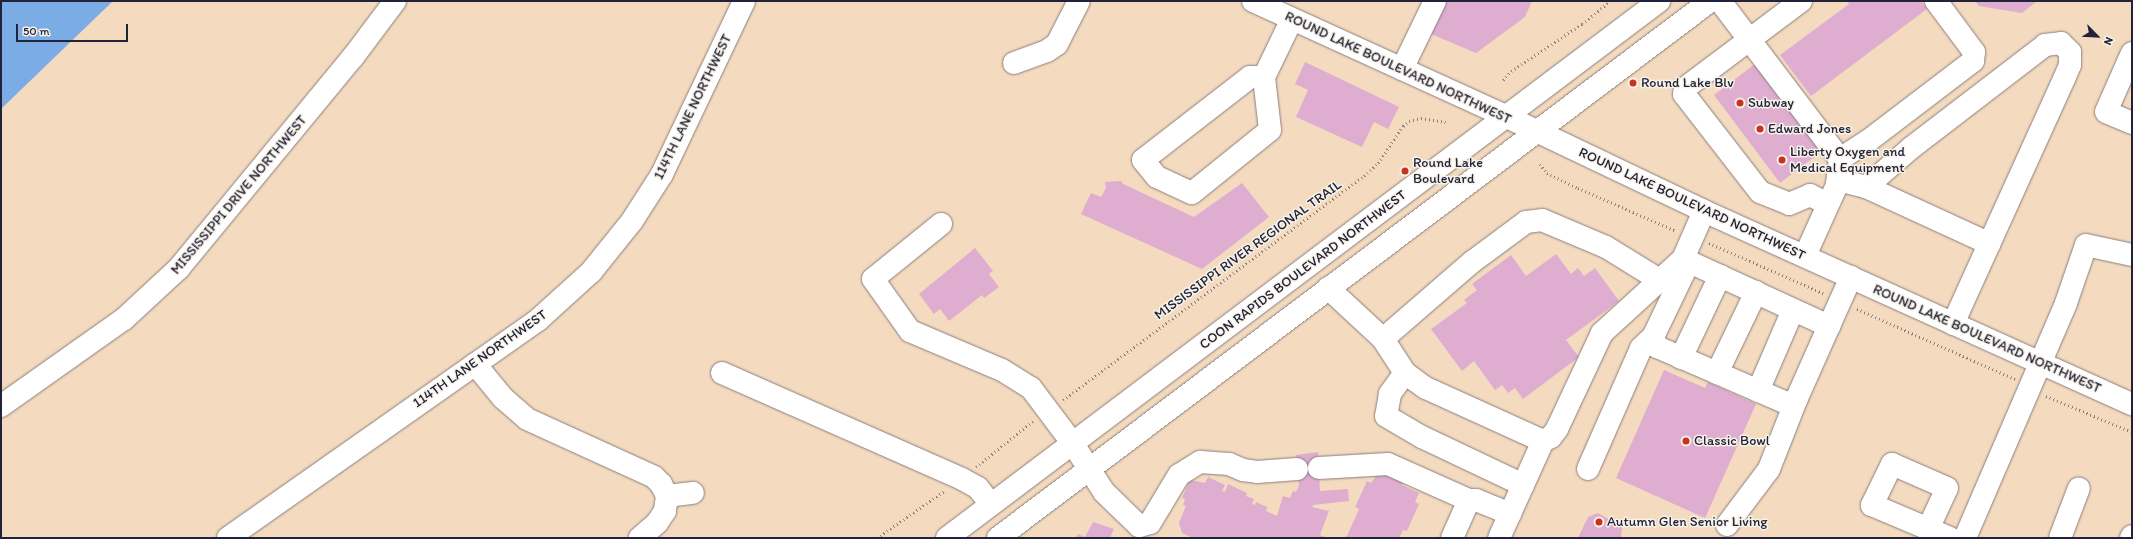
<!DOCTYPE html>
<html>
<head>
<meta charset="utf-8">
<style>
	body { margin:0 }
	#map { position:relative; width:2133px; height:539px; overflow:hidden; background:#f4dbbf; font-family:Itim,sans-serif }
	div>[style] { position:absolute }
	[style*='--x'] { left:calc(var(--x)*1px); top:calc(var(--y)*1px); width:calc(var(--w)*1px); rotate:calc(var(--a)*1deg) }
	.water>* { inset:0; background:#7bace6 }
	.building>* { inset:0; background:#deadd0 }
	.path>* { height:2.5px; margin-top:-1.25px; transform-origin:0; background:repeating-linear-gradient(90deg,#8b7e7d 0 1px,transparent 0 4px) }
	.roads { filter:drop-shadow(0 0 1px #8b7e7d) drop-shadow(0 0 1px #8b7e7d) }
	.minor>* { height:22px; margin:-11px; padding:0 11px; transform-origin:11px; border-radius:11px; background:#fff }
	.major>* { height:22px; margin:-11px; padding:0 11px; transform-origin:11px; border-radius:11px; background:#fff }
	.dots>* { width:11px; height:11px; translate:-50% -50%; box-sizing:border-box; border:2px solid #f7f3e8; border-radius:50% }
	span { translate:-50% -50%; white-space:nowrap; text-align:center; line-height:1.15; -webkit-text-stroke:3px #f7f3e8; paint-order:stroke }
	.street-label { font-size:14px; color:#22223b }
	.poi-label { font-size:14px; color:#22223b }
	.left { translate:0 -50%; text-align:left }
	.frame { position:absolute; inset:0; border:2px solid #22223b; pointer-events:none }
	.north { position:absolute; left:2077px; top:16px; width:40px; height:40px; -webkit-text-stroke:3px #f7f3e8; paint-order:stroke; rotate:114deg; font-size:11px; font-weight:700; line-height:16px; text-align:center; color:#22223b }
	.north::after { content:''; display:block; margin:auto; width:14px; height:18px; background:#22223b; clip-path:polygon(50% 0,100% 100%,50% 72%,0 100%) }
	.scale { position:absolute; left:16px; top:24px; width:112px; height:18px; box-sizing:border-box; border:2px solid #22223b; border-top:0; padding-left:5px; font-size:12px; line-height:14px; white-space:nowrap; color:#22223b; -webkit-text-stroke:3px #f7f3e8; paint-order:stroke }
</style>
</head>
<body>
<div id="map">
	<div class="water">
		<i style="clip-path:polygon(1px 1px,113px 1px,1px 109px)"></i>
	</div>
	<div class="building">
		<i style="clip-path:polygon(1446px 1px,1532px 1px,1525px 17px,1476px 53px,1431px 34px)"></i>
		<i style="clip-path:polygon(1847px 1px,1921px 1px,1927px 9px,1811px 96px,1780px 55px,1849px 4px)"></i>
		<i style="clip-path:polygon(1975px 1px,2037px 1px,2022px 13px,1979px 6px)"></i>
		<i style="clip-path:polygon(1305px 62px,1399px 107px,1388px 129px,1374px 122px,1362px 147px,1296px 117px,1308px 90px,1295px 84px)"></i>
		<i style="clip-path:polygon(1755px 64px,1821px 152px,1780px 183px,1714px 95px)"></i>
		<i style="clip-path:polygon(1121px 181px,1123px 184px,1194px 217px,1242px 183px,1269px 217px,1202px 269px,1081px 214px,1091px 193px,1101px 197px,1106px 188px,1105px 182px)"></i>
		<i style="clip-path:polygon(975px 248px,993px 271px,989px 274px,999px 287px,984px 298px,982px 295px,949px 321px,940px 309px,934px 314px,919px 294px)"></i>
		<i style="clip-path:polygon(1556px 254px,1571px 274px,1578px 268px,1584px 276px,1595px 268px,1619px 301px,1566px 340px,1579px 357px,1523px 399px,1515px 388px,1508px 393px,1502px 385px,1495px 390px,1474px 361px,1462px 371px,1431px 329px,1467px 303px,1464px 300px,1477px 290px,1472px 284px,1511px 255px,1526px 276px)"></i>
		<i style="clip-path:polygon(1664px 370px,1705px 388px,1708px 382px,1756px 404px,1705px 518px,1616px 478px)"></i>
		<i style="clip-path:polygon(1318px 452px,1320px 491px,1348px 489px,1349px 501px,1313px 505px,1312px 507px,1329px 511px,1320px 535px,1327px 538px,1204px 538px,1203px 535px,1202px 538px,1193px 538px,1182px 533px,1179px 523px,1186px 506px,1183px 505px,1185px 499px,1182px 498px,1190px 480px,1205px 483px,1208px 477px,1225px 485px,1222px 491px,1225px 492px,1228px 484px,1247px 493px,1246px 496px,1254px 499px,1252px 504px,1255px 505px,1256px 502px,1267px 507px,1266px 511px,1277px 516px,1283px 496px,1290px 498px,1293px 491px,1296px 492px,1299px 485px,1296px 455px)"></i>
		<i style="clip-path:polygon(1381px 469px,1403px 483px,1402px 485px,1419px 493px,1415px 502px,1419px 504px,1407px 531px,1403px 530px,1399px 538px,1343px 538px,1347px 536px,1359px 509px,1355px 507px,1367px 481px,1371px 483px)"></i>
		<i style="clip-path:polygon(1598px 513px,1622px 527px,1621px 538px,1578px 538px,1588px 517px)"></i>
		<i style="clip-path:polygon(1093px 522px,1114px 529px,1110px 538px,1076px 538px,1078px 534px,1085px 537px)"></i>
	</div>
	<div class="path">
		<i style="--x:1503;--y:80;--w:12;--a:-48"></i>
		<i style="--x:1511;--y:71;--w:85;--a:-33.5"></i>
		<i style="--x:1582;--y:24;--w:36;--a:-39"></i>
		<i style="--x:1540;--y:164;--w:11;--a:52"></i>
		<i style="--x:1547;--y:173;--w:34;--a:26"></i>
		<i style="--x:1578;--y:188;--w:107;--a:23.7"></i>
		<i style="--x:1709;--y:243;--w:127;--a:23.7"></i>
		<i style="--x:1857;--y:309;--w:173;--a:23.9"></i>
		<i style="--x:2046;--y:396;--w:93;--a:22.7"></i>
		<i style="--x:1063;--y:400;--w:375;--a:-36.7"></i>
		<i style="--x:1364;--y:176;--w:19;--a:-43"></i>
		<i style="--x:1378;--y:163;--w:45;--a:-56"></i>
		<i style="--x:1403;--y:126;--w:8;--a:-40"></i>
		<i style="--x:1409;--y:121;--w:12;--a:-14"></i>
		<i style="--x:1421;--y:118;--w:25;--a:9"></i>
		<i style="--x:976;--y:467;--w:73;--a:-38.9"></i>
		<i style="--x:877;--y:538;--w:82;--a:-35"></i>
	</div>
	<div class="roads">
		<div class="minor">
			<i style="--x:1253;--y:1;--w:277;--a:24.5"></i>
			<i style="--x:1720;--y:1;--w:198;--a:52.8"></i>
			<i style="--x:1840;--y:159;--w:26;--a:97"></i>
			<i style="--x:1837;--y:185;--w:78;--a:114.3"></i>
			<i style="--x:1801;--y:1;--w:145;--a:143.1"></i>
			<i style="--x:1685;--y:88;--w:6;--a:99"></i>
			<i style="--x:1684;--y:94;--w:124;--a:52.2"></i>
			<i style="--x:1760;--y:192;--w:31;--a:22"></i>
			<i style="--x:1789;--y:204;--w:23;--a:-23"></i>
			<i style="--x:1810;--y:195;--w:20;--a:27"></i>
			<i style="--x:2132;--y:53;--w:64;--a:113.8"></i>
			<i style="--x:2106;--y:112;--w:28;--a:23"></i>
			<i style="--x:1014;--y:63;--w:35;--a:-20"></i>
			<i style="--x:1047;--y:51;--w:12;--a:-35"></i>
			<i style="--x:1057;--y:44;--w:48;--a:-62.9"></i>
			<i style="--x:1402;--y:69;--w:76;--a:-64.1"></i>
			<i style="--x:1264;--y:77;--w:14;--a:180"></i>
			<i style="--x:1250;--y:77;--w:135;--a:142.2"></i>
			<i style="--x:1143;--y:160;--w:22;--a:51"></i>
			<i style="--x:1157;--y:177;--w:38;--a:25"></i>
			<i style="--x:1192;--y:193;--w:100;--a:-38.9"></i>
			<i style="--x:1270;--y:130;--w:53;--a:-96.5"></i>
			<i style="--x:1264;--y:77;--w:64;--a:-64.2"></i>
			<i style="--x:1840;--y:159;--w:33;--a:-33"></i>
			<i style="--x:1868;--y:141;--w:132;--a:-37.3"></i>
			<i style="--x:1973;--y:61;--w:9;--a:-84"></i>
			<i style="--x:1974;--y:52;--w:64;--a:-126.7"></i>
			<i style="--x:1838;--y:180;--w:29;--a:14"></i>
			<i style="--x:1866;--y:187;--w:60;--a:-40.9"></i>
			<i style="--x:1911;--y:148;--w:169;--a:-37.5"></i>
			<i style="--x:2045;--y:45;--w:16;--a:-7"></i>
			<i style="--x:2061;--y:43;--w:13;--a:45"></i>
			<i style="--x:2070;--y:52;--w:13;--a:90"></i>
			<i style="--x:2070;--y:65;--w:15;--a:113"></i>
			<i style="--x:2064;--y:79;--w:269;--a:114.4"></i>
			<i style="--x:1866;--y:187;--w:136;--a:24.7"></i>
			<i style="--x:1704;--y:211;--w:52;--a:113.6"></i>
			<i style="--x:1683;--y:259;--w:161;--a:24.7"></i>
			<i style="--x:1829;--y:326;--w:54;--a:-65.8"></i>
			<i style="--x:941;--y:224;--w:87;--a:141"></i>
			<i style="--x:873;--y:279;--w:64;--a:54.6"></i>
			<i style="--x:910;--y:331;--w:100;--a:23"></i>
			<i style="--x:1002;--y:370;--w:34;--a:32"></i>
			<i style="--x:1031;--y:388;--w:70;--a:53.1"></i>
			<i style="--x:1073;--y:444;--w:57;--a:57.1"></i>
			<i style="--x:1104;--y:492;--w:49;--a:44.2"></i>
			<i style="--x:1139;--y:526;--w:11;--a:-15"></i>
			<i style="--x:1150;--y:523;--w:56;--a:-58.9"></i>
			<i style="--x:1179;--y:475;--w:25;--a:-32"></i>
			<i style="--x:1200;--y:462;--w:29;--a:4"></i>
			<i style="--x:1229;--y:464;--w:15;--a:23"></i>
			<i style="--x:1243;--y:470;--w:14;--a:8"></i>
			<i style="--x:1257;--y:472;--w:40;--a:-4.3"></i>
			<i style="--x:1689;--y:262;--w:83;--a:115.6"></i>
			<i style="--x:1653;--y:337;--w:11;--a:68"></i>
			<i style="--x:1657;--y:347;--w:144;--a:23.4"></i>
			<i style="--x:1789;--y:404;--w:10;--a:-37"></i>
			<i style="--x:1797;--y:398;--w:79;--a:-66"></i>
			<i style="--x:1328;--y:288;--w:75;--a:42.8"></i>
			<i style="--x:1383;--y:339;--w:40;--a:57.1"></i>
			<i style="--x:1405;--y:373;--w:26;--a:36"></i>
			<i style="--x:1426;--y:388;--w:128;--a:24.4"></i>
			<i style="--x:1543;--y:441;--w:9;--a:-27"></i>
			<i style="--x:1551;--y:437;--w:10;--a:-53"></i>
			<i style="--x:1557;--y:429;--w:106;--a:-64.9"></i>
			<i style="--x:1602;--y:333;--w:110;--a:-42.4"></i>
			<i style="--x:1383;--y:339;--w:118;--a:-40.9"></i>
			<i style="--x:1472;--y:262;--w:67;--a:-36.5"></i>
			<i style="--x:1526;--y:222;--w:16;--a:-7"></i>
			<i style="--x:1542;--y:220;--w:69;--a:22.9"></i>
			<i style="--x:1606;--y:247;--w:65;--a:31.7"></i>
			<i style="--x:1681;--y:358;--w:91;--a:-64.6"></i>
			<i style="--x:475;--y:364;--w:44;--a:50.5"></i>
			<i style="--x:503;--y:398;--w:32;--a:41"></i>
			<i style="--x:527;--y:419;--w:140;--a:24.5"></i>
			<i style="--x:654;--y:477;--w:10;--a:45"></i>
			<i style="--x:661;--y:484;--w:13;--a:63"></i>
			<i style="--x:667;--y:496;--w:15;--a:98"></i>
			<i style="--x:665;--y:511;--w:14;--a:124"></i>
			<i style="--x:657;--y:523;--w:23;--a:139"></i>
			<i style="--x:722;--y:373;--w:262;--a:23.8"></i>
			<i style="--x:962;--y:479;--w:18;--a:29"></i>
			<i style="--x:978;--y:488;--w:21;--a:51"></i>
			<i style="--x:1405;--y:373;--w:26;--a:126"></i>
			<i style="--x:1390;--y:394;--w:22;--a:100"></i>
			<i style="--x:1386;--y:416;--w:42;--a:30.3"></i>
			<i style="--x:1422;--y:437;--w:112;--a:25.4"></i>
			<i style="--x:1717;--y:373;--w:90;--a:-64.3"></i>
			<i style="--x:1758;--y:391;--w:88;--a:-66.6"></i>
			<i style="--x:1;--y:406;--w:151;--a:-35.3"></i>
			<i style="--x:124;--y:319;--w:75;--a:-42.8"></i>
			<i style="--x:179;--y:268;--w:273;--a:-50.5"></i>
			<i style="--x:353;--y:57;--w:70;--a:-53.1"></i>
			<i style="--x:1319;--y:468;--w:69;--a:-3.3"></i>
			<i style="--x:1388;--y:464;--w:89;--a:24"></i>
			<i style="--x:1588;--y:469;--w:132;--a:-66.3"></i>
			<i style="--x:1641;--y:348;--w:16;--a:-43"></i>
			<i style="--x:667;--y:496;--w:26;--a:-7"></i>
			<i style="--x:1727;--y:525;--w:70;--a:-53.1"></i>
			<i style="--x:1769;--y:469;--w:76;--a:-68.5"></i>
			<i style="--x:1928;--y:529;--w:45;--a:-65.1"></i>
			<i style="--x:1947;--y:488;--w:60;--a:-156.4"></i>
			<i style="--x:1892;--y:464;--w:46;--a:116"></i>
			<i style="--x:1872;--y:505;--w:85;--a:22.9"></i>
			<i style="--x:228;--y:538;--w:379;--a:-35.1"></i>
			<i style="--x:538;--y:320;--w:72;--a:-42.2"></i>
			<i style="--x:591;--y:272;--w:65;--a:-51.2"></i>
			<i style="--x:632;--y:221;--w:56;--a:-57.4"></i>
			<i style="--x:662;--y:174;--w:191;--a:-64.6"></i>
			<i style="--x:1452;--y:538;--w:42;--a:-65.9"></i>
			<i style="--x:1469;--y:500;--w:7;--a:0"></i>
			<i style="--x:1476;--y:500;--w:37;--a:22"></i>
			<i style="--x:1499;--y:538;--w:107;--a:-65.6"></i>
			<i style="--x:1965;--y:538;--w:256;--a:-66.7"></i>
			<i style="--x:2066;--y:303;--w:61;--a:-71"></i>
			<i style="--x:2086;--y:245;--w:47;--a:12.3"></i>
			<i style="--x:2060;--y:538;--w:53;--a:-69.2"></i>
			<i style="--x:2131;--y:538;--w:2;--a:-63"></i>
		</div>
		<div class="major">
			<i style="--x:1505;--y:116;--w:221;--a:25.5"></i>
			<i style="--x:1704;--y:211;--w:470;--a:24.3"></i>
			<i style="--x:947;--y:538;--w:892;--a:-37.02"></i>
			<i style="--x:998;--y:538;--w:892;--a:-37.02"></i>
		</div>
	</div>
	<div class="dots">
		<i style="left:1633px;top:83px;background:#c8321e"></i>
		<i style="left:1740px;top:103px;background:#c8321e"></i>
		<i style="left:1760px;top:129px;background:#c8321e"></i>
		<i style="left:1782px;top:160px;background:#c8321e"></i>
		<i style="left:1405px;top:171px;background:#c8321e"></i>
		<i style="left:1686px;top:441px;background:#c8321e"></i>
		<i style="left:1599px;top:522px;background:#c8321e"></i>
	</div>
	<div class="street-label">
		<span style="left:1398px;top:68px;rotate:25deg">ROUND LAKE BOULEVARD NORTHWEST</span>
		<span style="left:693px;top:107px;rotate:-64deg">114TH LANE NORTHWEST</span>
		<span style="left:239px;top:195px;rotate:-50deg">MISSISSIPPI DRIVE NORTHWEST</span>
		<span style="left:1692px;top:204px;rotate:25deg">ROUND LAKE BOULEVARD NORTHWEST</span>
		<span style="left:1248px;top:250px;rotate:-36deg">MISSISSIPPI RIVER REGIONAL TRAIL</span>
		<span style="left:1303px;top:270px;rotate:-37deg">COON RAPIDS BOULEVARD NORTHWEST</span>
		<span style="left:1987px;top:339px;rotate:24deg">ROUND LAKE BOULEVARD NORTHWEST</span>
		<span style="left:480px;top:359px;rotate:-35deg">114TH LANE NORTHWEST</span>
	</div>
	<div class="poi-label">
		<span class="left" style="left:1641px;top:83px">Round Lake Blv</span>
		<span class="left" style="left:1748px;top:103px">Subway</span>
		<span class="left" style="left:1768px;top:129px">Edward Jones</span>
		<span class="left" style="left:1790px;top:160px">Liberty Oxygen and<br>Medical Equipment</span>
		<span class="left" style="left:1413px;top:171px">Round Lake<br>Boulevard</span>
		<span class="left" style="left:1694px;top:441px">Classic Bowl</span>
		<span class="left" style="left:1607px;top:522px">Autumn Glen Senior Living</span>
	</div>
	<div class="frame"></div>
	<div class="north">N</div>
	<div class="scale">50 m</div>
</div>
</body>
</html>
